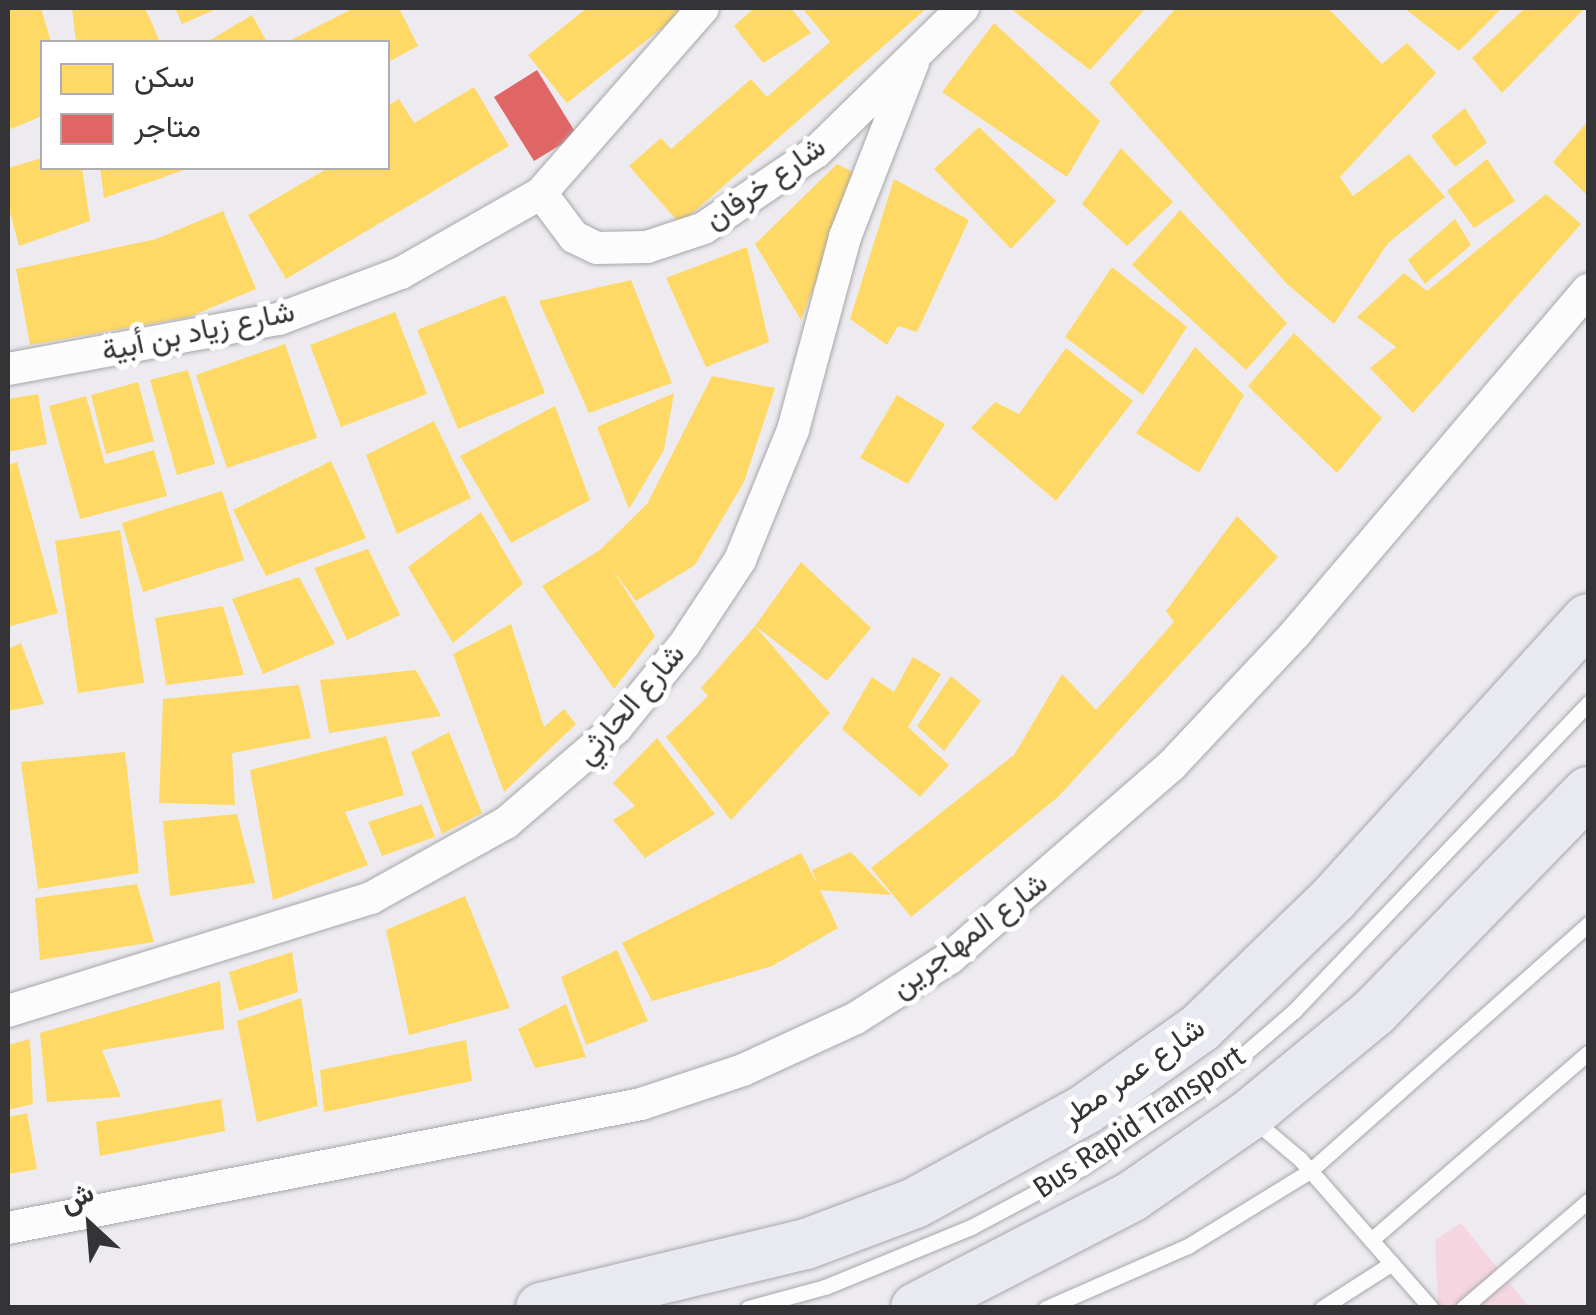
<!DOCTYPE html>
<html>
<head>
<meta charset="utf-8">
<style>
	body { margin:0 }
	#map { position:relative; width:1596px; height:1315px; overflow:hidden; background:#edebf0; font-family:"Fira Sans Condensed",Vazirmatn,sans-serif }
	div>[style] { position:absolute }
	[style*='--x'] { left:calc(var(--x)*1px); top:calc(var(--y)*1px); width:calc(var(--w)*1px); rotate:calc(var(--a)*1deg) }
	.green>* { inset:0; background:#f5d6e0 }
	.homes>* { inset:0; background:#ffd966 }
	.shops>* { inset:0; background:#e06666 }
	.roads { filter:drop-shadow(0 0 2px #a7a6a9) drop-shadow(0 0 2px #a7a6a9) }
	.lane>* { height:15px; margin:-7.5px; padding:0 7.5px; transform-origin:7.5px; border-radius:7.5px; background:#fcfcfd }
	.street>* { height:32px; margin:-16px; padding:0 16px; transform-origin:16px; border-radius:16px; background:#fcfcfd }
	.primary>* { height:50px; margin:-25px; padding:0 25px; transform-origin:25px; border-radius:25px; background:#e9eaf1 }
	span { translate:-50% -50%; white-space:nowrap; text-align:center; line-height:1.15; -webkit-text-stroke:10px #fff; paint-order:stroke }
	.street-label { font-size:30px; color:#343336 }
	.frame { position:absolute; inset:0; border:10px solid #343336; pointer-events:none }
	.legend { position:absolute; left:40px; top:40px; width:350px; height:130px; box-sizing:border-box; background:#fff; border:2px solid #aeadaf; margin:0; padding:12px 18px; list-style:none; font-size:30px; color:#343336 }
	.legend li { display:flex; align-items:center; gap:20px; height:50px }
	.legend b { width:50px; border:2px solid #aeadaf }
	.north { position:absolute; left:40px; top:1175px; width:100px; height:100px; -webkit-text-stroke:8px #fff; paint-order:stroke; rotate:334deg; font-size:28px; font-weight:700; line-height:40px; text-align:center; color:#343336 }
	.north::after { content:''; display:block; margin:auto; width:35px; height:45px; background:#343336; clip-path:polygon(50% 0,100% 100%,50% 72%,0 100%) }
</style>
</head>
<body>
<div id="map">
	<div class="green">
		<i style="clip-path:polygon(1461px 1223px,1529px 1307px,1438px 1307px,1435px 1240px)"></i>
	</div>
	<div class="homes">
		<i style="clip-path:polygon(8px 8px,41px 8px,51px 42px,42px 42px,42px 116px,8px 130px)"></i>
		<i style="clip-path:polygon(72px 8px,145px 8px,160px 42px,76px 42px)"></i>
		<i style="clip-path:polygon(175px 8px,219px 8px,182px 24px)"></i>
		<i style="clip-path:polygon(354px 8px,399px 8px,418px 46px,388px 62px,388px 42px,287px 42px)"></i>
		<i style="clip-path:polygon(587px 8px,677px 8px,681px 13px,567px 103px,528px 55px)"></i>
		<i style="clip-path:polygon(754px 8px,791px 8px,811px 33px,763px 63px,734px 26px)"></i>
		<i style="clip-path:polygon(802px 8px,927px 8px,680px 224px,629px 166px,661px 138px,671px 149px,751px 79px,767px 97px,830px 42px)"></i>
		<i style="clip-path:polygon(1010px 8px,1146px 8px,1090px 70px)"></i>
		<i style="clip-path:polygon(1176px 8px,1328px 8px,1382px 64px,1407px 43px,1436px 73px,1340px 177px,1353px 196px,1409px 154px,1445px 197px,1388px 243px,1334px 324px,1287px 284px,1109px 83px)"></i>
		<i style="clip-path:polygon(1404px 8px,1502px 8px,1459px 51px)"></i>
		<i style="clip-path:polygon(1525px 8px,1585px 8px,1502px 93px,1472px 58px)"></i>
		<i style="clip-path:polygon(252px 15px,267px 42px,207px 42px)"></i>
		<i style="clip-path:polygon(994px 23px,1100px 121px,1067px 177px,942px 92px)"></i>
		<i style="clip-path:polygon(474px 87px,509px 146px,286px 279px,248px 215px,328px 168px,388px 168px,388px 106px,399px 99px,414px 123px)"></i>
		<i style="clip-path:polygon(1465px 108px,1487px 143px,1455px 167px,1431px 136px)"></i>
		<i style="clip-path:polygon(1588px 121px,1588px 196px,1553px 162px)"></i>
		<i style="clip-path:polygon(979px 127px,1056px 201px,1011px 249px,934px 169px)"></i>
		<i style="clip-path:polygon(1121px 148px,1173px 202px,1127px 246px,1082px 204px)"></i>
		<i style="clip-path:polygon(42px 158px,42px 168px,82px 168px,90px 221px,19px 246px,8px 205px,8px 168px)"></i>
		<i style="clip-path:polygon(1487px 159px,1515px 201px,1474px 228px,1447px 191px)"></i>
		<i style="clip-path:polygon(837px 164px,857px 174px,801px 320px,755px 244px)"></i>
		<i style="clip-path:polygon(100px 168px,190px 168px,104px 198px)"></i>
		<i style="clip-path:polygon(894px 179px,969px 220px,917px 332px,898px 326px,887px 345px,850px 319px)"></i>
		<i style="clip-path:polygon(1546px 194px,1581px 224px,1413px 413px,1370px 368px,1396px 347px,1357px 317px,1404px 273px,1427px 291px)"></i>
		<i style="clip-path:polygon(1180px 210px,1287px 323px,1246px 370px,1132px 265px)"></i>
		<i style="clip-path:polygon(223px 211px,256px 289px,189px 317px,30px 345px,16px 269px,156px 239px)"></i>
		<i style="clip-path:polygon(1455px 219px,1471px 245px,1425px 284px,1408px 260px)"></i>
		<i style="clip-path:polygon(747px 247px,769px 342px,706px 367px,666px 278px)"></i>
		<i style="clip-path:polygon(1112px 267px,1187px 327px,1143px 395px,1065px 337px)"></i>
		<i style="clip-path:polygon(631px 280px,672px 383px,589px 413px,539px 301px)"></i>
		<i style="clip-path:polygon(505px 295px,545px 393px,458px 429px,417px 330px)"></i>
		<i style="clip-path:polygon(395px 312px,427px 394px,341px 427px,310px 345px)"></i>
		<i style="clip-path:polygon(1294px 333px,1382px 418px,1337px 473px,1248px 386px)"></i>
		<i style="clip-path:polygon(285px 344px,317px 438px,227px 468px,196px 375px)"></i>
		<i style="clip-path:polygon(1195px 347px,1244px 395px,1199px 473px,1136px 433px)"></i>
		<i style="clip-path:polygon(1066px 348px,1133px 401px,1056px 501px,971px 428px,995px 402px,1019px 414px)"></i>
		<i style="clip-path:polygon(188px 370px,215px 464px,177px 475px,150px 380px)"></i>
		<i style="clip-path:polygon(712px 376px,775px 388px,744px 482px,695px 565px,636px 601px,612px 569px,655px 636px,614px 689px,542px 586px,600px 550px,647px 504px)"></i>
		<i style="clip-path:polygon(138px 382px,154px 441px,106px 454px,91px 395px)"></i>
		<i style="clip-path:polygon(674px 393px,664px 450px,629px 509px,597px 427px)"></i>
		<i style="clip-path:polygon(38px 394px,47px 444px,8px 452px,8px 399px)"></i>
		<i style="clip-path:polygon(897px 395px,945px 424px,908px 484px,860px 458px)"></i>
		<i style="clip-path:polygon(86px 396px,105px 464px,154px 450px,167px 496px,80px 519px,49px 406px)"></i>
		<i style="clip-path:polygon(555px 406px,590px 500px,511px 543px,460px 456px)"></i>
		<i style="clip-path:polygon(434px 421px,471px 498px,397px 534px,366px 455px)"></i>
		<i style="clip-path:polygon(331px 461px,366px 538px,266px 576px,233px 510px)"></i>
		<i style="clip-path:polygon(17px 462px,58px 613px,8px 627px,8px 465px)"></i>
		<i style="clip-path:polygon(222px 491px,244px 560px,143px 592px,122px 523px)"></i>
		<i style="clip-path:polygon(481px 512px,523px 584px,453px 643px,408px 567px)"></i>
		<i style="clip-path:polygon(1237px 516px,1278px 557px,1058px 797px,911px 917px,871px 868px,1014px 755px,1062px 674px,1096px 710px,1174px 622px,1166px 611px)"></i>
		<i style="clip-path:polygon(120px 530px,144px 683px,78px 693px,55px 541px)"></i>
		<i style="clip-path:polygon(368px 549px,400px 615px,347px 640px,314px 568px)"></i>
		<i style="clip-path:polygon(801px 562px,871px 628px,827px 681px,755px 626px)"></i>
		<i style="clip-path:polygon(299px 577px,335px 644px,263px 674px,232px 599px)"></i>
		<i style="clip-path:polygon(223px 606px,244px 675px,166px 685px,155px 618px)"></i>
		<i style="clip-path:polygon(511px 624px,544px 727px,564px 709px,576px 724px,504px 792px,453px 654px)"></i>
		<i style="clip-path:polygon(755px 626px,830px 713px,731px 820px,666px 737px,708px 696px,701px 688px)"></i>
		<i style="clip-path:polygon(21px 643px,44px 704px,8px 711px,8px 649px)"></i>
		<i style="clip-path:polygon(913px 657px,941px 674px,908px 727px,949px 765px,920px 797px,842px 729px,872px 677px,894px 692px)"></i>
		<i style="clip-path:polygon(416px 670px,441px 716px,329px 733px,320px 680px)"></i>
		<i style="clip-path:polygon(951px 676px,981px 701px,944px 751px,917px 726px)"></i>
		<i style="clip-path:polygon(299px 685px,311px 738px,232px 753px,235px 805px,159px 803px,163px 699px)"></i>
		<i style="clip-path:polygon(449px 732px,482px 813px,442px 834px,411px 752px)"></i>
		<i style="clip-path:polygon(386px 736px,404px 795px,345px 812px,368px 865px,273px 900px,250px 770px)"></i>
		<i style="clip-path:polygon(657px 738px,715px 814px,645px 858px,613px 820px,635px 806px,613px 783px)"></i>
		<i style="clip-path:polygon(125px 752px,139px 873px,38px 889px,21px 762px)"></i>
		<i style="clip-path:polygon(422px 804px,435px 837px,382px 856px,368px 822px)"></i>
		<i style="clip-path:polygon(237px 814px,255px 883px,170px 896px,163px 821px)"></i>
		<i style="clip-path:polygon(851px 852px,891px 895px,820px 890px,838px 928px,772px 966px,652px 1001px,622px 943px,801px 853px,818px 885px,812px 870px)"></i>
		<i style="clip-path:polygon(137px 884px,154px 942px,40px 960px,35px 898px)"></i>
		<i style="clip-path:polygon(465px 896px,510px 1008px,409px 1035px,386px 930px)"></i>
		<i style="clip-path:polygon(617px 950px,648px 1021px,586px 1045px,561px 977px)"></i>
		<i style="clip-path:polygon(292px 952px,298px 992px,239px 1011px,229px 972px)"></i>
		<i style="clip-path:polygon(220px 981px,224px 1029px,102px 1050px,121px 1097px,47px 1102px,40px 1033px)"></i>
		<i style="clip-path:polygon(301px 998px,318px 1106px,257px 1122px,237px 1021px)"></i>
		<i style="clip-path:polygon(566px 1004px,586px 1057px,535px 1068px,518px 1029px)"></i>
		<i style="clip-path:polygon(30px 1039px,33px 1104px,8px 1110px,8px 1045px)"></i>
		<i style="clip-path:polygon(466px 1040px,472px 1081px,324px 1112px,320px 1070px)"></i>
		<i style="clip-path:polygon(221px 1099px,225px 1131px,100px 1156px,96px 1122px)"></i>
		<i style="clip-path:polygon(27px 1113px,37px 1169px,8px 1174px,8px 1117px)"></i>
	</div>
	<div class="shops">
		<i style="clip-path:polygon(537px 70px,577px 135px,534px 161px,494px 97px)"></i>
	</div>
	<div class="roads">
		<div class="lane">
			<i style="--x:1255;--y:1121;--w:59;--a:40.2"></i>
			<i style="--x:1300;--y:1159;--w:198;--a:48.7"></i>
			<i style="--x:1371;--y:1240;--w:286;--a:-40.8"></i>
			<i style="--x:748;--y:1308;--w:80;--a:-15.3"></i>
			<i style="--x:825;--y:1287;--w:158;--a:-22.3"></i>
			<i style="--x:971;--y:1227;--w:123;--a:-28"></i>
			<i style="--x:1080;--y:1169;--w:161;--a:-33.6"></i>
			<i style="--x:1214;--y:1080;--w:106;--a:-40.8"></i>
			<i style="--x:1294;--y:1011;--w:426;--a:-46.3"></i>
			<i style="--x:1046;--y:1308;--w:155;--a:-23.6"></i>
			<i style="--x:1188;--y:1246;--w:143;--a:-31.6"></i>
			<i style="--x:1310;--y:1171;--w:372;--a:-41.6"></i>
			<i style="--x:1322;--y:1308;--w:83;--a:-32.7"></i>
			<i style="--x:1463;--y:1308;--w:165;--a:-40.6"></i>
		</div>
		<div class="street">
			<i style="--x:541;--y:193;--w:55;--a:53.1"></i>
			<i style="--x:574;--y:237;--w:25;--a:26"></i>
			<i style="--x:597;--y:248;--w:50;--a:-1.1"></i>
			<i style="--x:647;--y:247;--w:60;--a:-18.4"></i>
			<i style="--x:704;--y:228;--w:135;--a:-34.2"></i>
			<i style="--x:816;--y:152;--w:206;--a:-44.4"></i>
			<i style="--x:8;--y:369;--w:276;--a:-10.5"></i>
			<i style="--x:279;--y:319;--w:130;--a:-20.7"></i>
			<i style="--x:401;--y:273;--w:161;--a:-29.7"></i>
			<i style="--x:541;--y:193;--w:246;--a:-48.8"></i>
			<i style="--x:8;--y:1011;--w:380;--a:-17.3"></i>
			<i style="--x:371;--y:898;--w:154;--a:-29.1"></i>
			<i style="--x:506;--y:823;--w:145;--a:-40.8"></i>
			<i style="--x:616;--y:728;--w:107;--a:-50.7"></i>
			<i style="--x:684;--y:645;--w:102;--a:-56.6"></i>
			<i style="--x:740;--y:560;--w:140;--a:-67.8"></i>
			<i style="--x:793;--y:430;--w:200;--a:-74.9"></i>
			<i style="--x:845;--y:237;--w:187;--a:-68.7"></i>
			<i style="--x:8;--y:1228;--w:645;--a:-11.08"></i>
			<i style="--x:641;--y:1104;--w:108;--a:-18.4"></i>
			<i style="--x:743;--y:1070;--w:124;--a:-24.7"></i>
			<i style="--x:856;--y:1018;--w:112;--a:-32.6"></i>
			<i style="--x:950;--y:958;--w:294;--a:-41"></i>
			<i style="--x:1172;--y:765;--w:180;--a:-46.8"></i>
			<i style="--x:1295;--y:634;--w:452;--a:-49.6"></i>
		</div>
		<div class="primary">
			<i style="--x:541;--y:1308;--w:273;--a:-13.6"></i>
			<i style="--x:806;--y:1244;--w:116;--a:-20.6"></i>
			<i style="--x:915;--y:1203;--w:195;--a:-28.8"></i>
			<i style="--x:1086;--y:1109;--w:140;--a:-35.4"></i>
			<i style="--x:1200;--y:1028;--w:187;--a:-44.1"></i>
			<i style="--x:1334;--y:898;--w:377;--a:-47.7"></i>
			<i style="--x:916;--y:1308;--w:242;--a:-27.3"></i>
			<i style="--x:1131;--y:1197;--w:142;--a:-34.7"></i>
			<i style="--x:1248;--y:1116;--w:163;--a:-39.5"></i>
			<i style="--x:1374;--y:1012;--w:307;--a:-45.8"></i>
		</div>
	</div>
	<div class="street-label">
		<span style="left:765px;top:183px;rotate:-35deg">شارع خرفان</span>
		<span style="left:198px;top:331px;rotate:-12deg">شارع زياد بن أبية</span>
		<span style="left:630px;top:704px;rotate:-49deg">شارع الحارثي</span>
		<span style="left:969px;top:935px;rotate:-37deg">شارع المهاجرين</span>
		<span style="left:1133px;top:1072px;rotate:-35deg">شارع عمر مطر</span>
		<span style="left:1139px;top:1122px;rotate:-34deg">Bus Rapid Transport</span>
	</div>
	<div class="frame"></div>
	<ul class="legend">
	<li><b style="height:28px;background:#ffd966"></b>سكن</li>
	<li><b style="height:28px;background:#e06666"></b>متاجر</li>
	</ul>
	<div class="north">ش</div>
</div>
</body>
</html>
